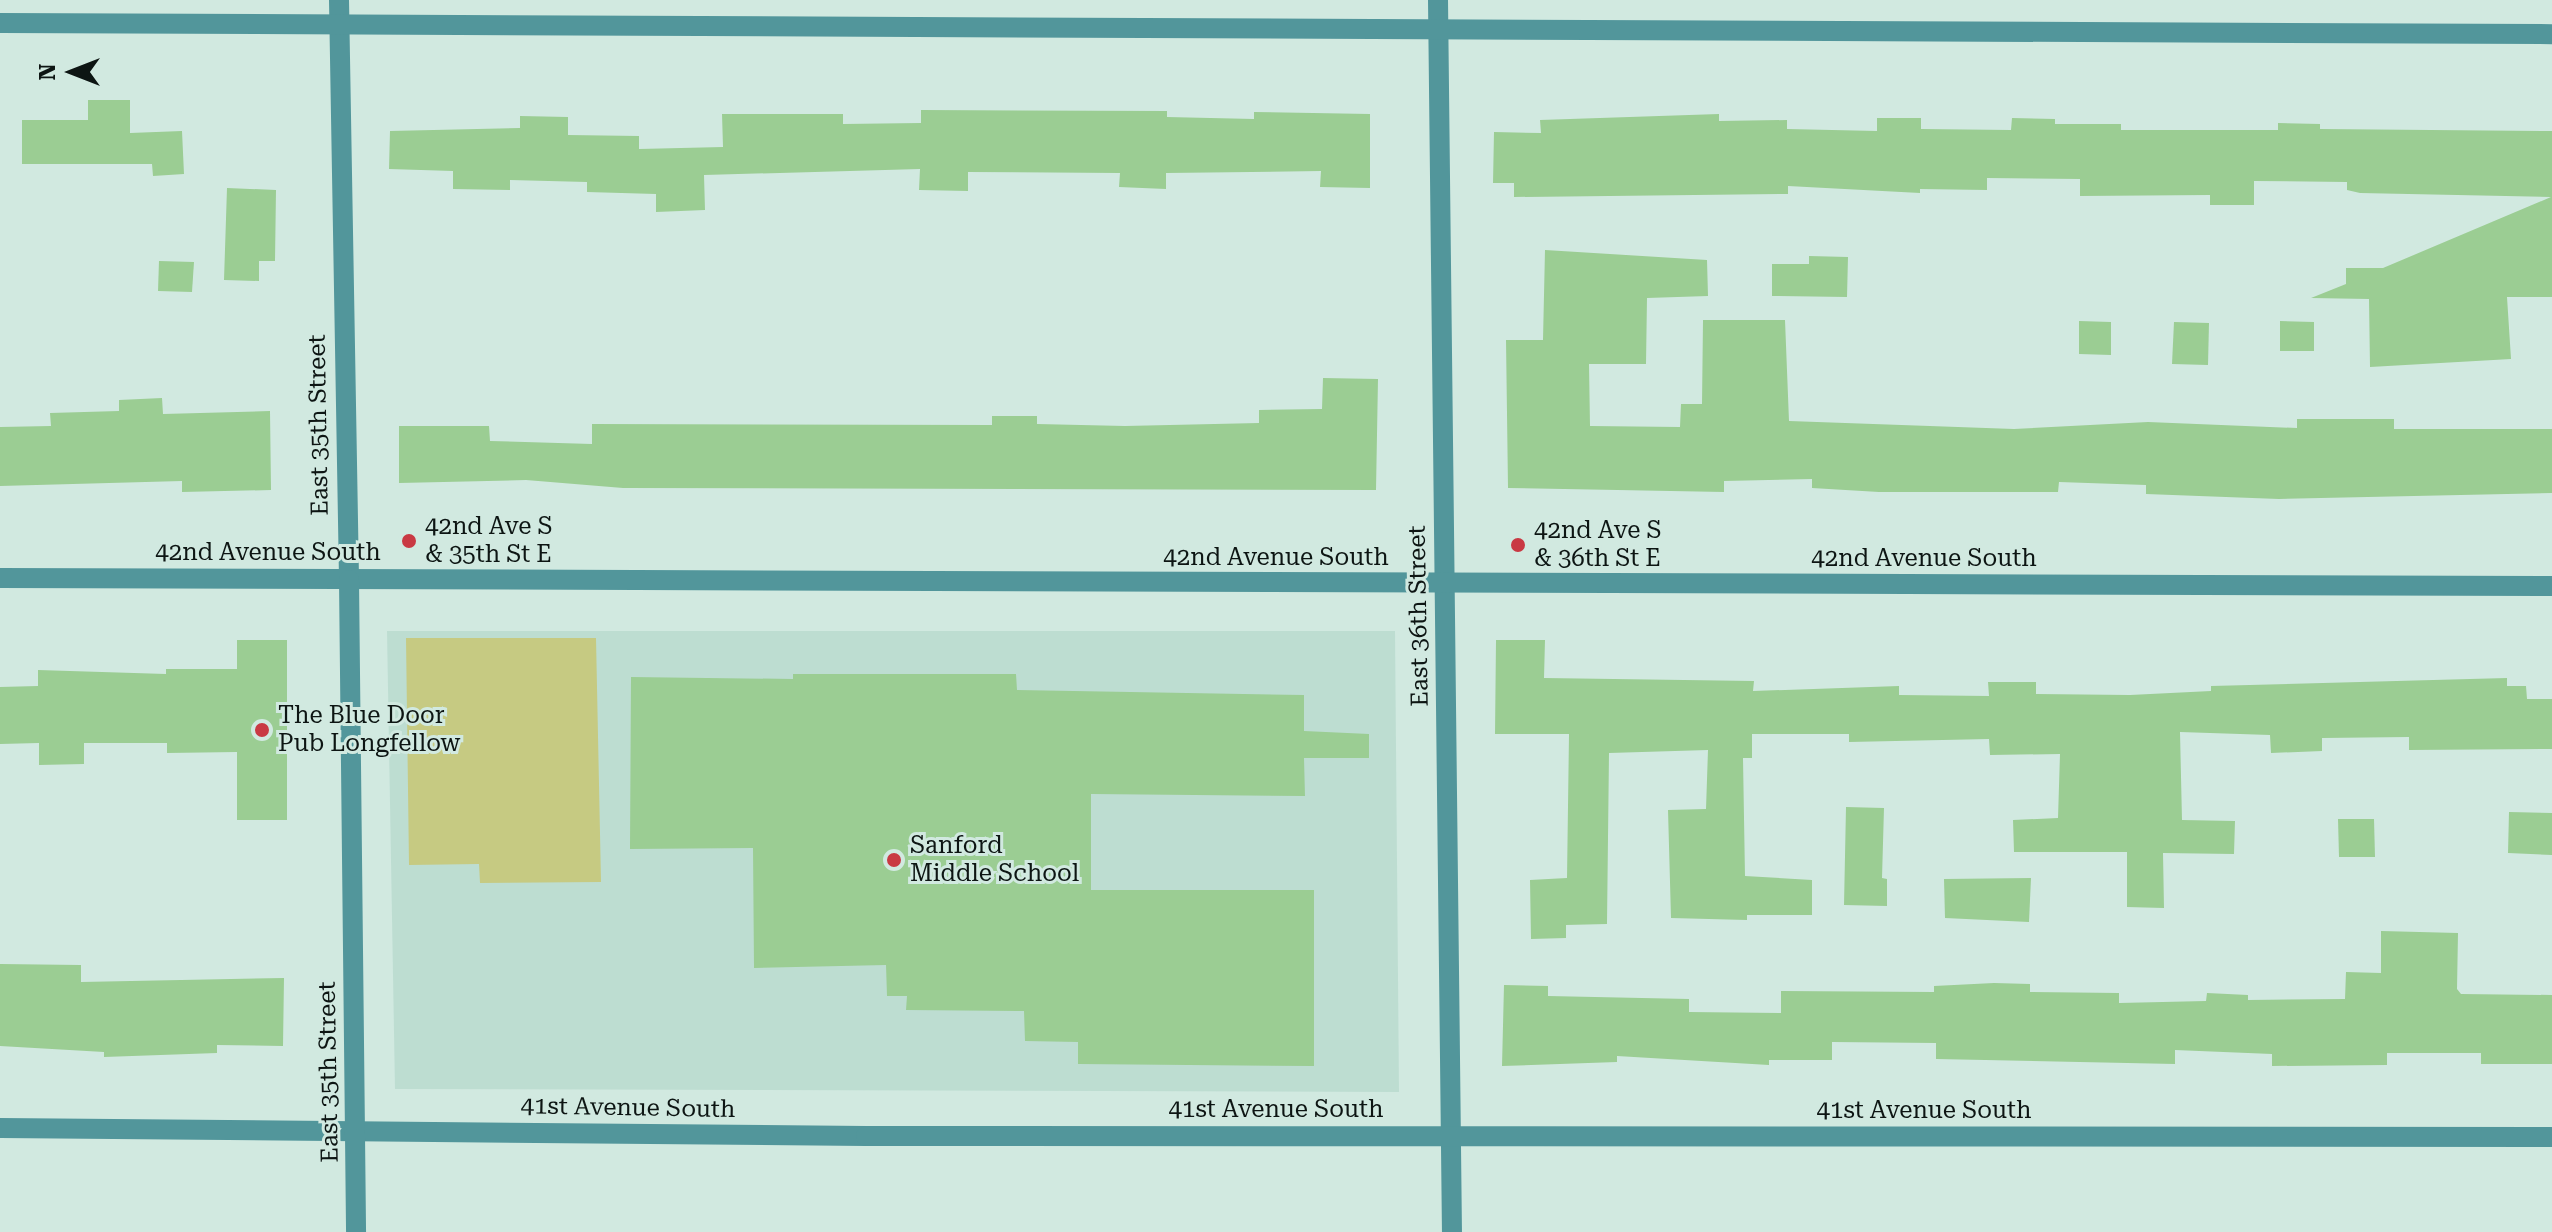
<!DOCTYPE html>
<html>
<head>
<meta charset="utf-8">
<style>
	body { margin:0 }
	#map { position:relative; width:2552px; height:1232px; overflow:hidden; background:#d1e9e0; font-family:"Roboto Serif",serif }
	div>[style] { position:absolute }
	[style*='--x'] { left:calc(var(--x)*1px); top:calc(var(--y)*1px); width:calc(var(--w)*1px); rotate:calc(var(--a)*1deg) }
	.built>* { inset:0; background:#bdddd1 }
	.green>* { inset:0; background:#c6ca82 }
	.building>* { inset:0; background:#9bcd93 }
	.minor>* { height:20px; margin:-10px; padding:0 10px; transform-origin:10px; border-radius:10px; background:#52969b }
	.tertiary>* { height:20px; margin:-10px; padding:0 10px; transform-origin:10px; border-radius:10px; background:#52969b }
	.dots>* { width:22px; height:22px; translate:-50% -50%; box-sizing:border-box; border:4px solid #d1e9e0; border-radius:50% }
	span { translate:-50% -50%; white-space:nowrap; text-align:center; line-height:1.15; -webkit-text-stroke:6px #d1e9e0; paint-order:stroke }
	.street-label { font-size:24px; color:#0d1513 }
	.poi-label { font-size:24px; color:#0d1513 }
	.left { translate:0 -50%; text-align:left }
	.north { position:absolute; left:32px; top:32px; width:80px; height:80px; -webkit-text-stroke:6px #d1e9e0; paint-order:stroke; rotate:270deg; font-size:22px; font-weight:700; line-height:32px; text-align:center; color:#0d1513 }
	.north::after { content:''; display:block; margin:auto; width:28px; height:36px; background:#0d1513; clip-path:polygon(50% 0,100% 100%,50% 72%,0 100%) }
</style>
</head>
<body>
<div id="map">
	<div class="built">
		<i style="clip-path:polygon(387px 631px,1395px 631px,1399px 1092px,395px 1089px)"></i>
	</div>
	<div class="green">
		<i style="clip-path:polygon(406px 638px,596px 638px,601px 882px,480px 883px,479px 864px,409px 865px)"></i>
	</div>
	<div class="building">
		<i style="clip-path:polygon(88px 100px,130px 100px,130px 133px,182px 131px,184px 174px,153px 176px,152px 164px,22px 164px,22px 120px,88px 120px)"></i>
		<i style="clip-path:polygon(921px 110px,1167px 111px,1167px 117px,1254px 119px,1254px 112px,1370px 114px,1370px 188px,1320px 187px,1321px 171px,1166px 173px,1166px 189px,1119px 187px,1120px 173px,968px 172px,968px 191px,919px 190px,920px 169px,704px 175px,705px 210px,656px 212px,656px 194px,587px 192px,587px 182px,510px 180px,510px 190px,453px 189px,453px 171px,389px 169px,390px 131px,520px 128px,520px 116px,568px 117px,568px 135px,639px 136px,639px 149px,723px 147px,722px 114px,843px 114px,843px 124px,921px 123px)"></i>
		<i style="clip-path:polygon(1719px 114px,1719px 121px,1787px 120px,1787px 129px,1877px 131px,1877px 118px,1921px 118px,1921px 129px,2011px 130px,2012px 118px,2055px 119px,2055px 124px,2121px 124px,2121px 130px,2278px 130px,2278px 123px,2320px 124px,2320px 129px,2552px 131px,2552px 297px,2507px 297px,2511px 359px,2370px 367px,2369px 299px,2311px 298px,2346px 284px,2346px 268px,2383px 268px,2551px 197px,2360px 193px,2347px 190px,2347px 182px,2254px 181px,2254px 205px,2210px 205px,2210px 195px,2080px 196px,2080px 179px,1987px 178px,1987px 190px,1920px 189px,1920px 193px,1788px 186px,1788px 194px,1514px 197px,1514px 183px,1493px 183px,1494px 132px,1541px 133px,1540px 120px)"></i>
		<i style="clip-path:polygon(227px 188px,276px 190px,275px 261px,259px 261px,259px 281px,224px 280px)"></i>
		<i style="clip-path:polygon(1545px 250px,1707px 260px,1708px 296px,1647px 298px,1646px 364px,1589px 364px,1590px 426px,1680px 427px,1681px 404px,1702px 404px,1703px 320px,1785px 320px,1789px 421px,2014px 429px,2148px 422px,2297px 428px,2297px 419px,2394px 419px,2394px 429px,2552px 429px,2552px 493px,2279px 499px,2146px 494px,2146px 485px,2059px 482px,2058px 492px,1879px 492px,1812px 488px,1812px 479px,1724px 481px,1724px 492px,1508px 488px,1506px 340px,1543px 340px)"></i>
		<i style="clip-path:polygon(1809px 256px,1848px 257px,1847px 297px,1772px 296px,1772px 264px,1809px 264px)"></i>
		<i style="clip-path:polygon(159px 261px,194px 262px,192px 292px,158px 291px)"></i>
		<i style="clip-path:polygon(2079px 321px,2111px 322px,2111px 355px,2079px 354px)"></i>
		<i style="clip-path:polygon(2280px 321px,2314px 322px,2314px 351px,2280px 351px)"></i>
		<i style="clip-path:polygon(2174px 322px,2209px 323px,2208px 365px,2172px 364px)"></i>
		<i style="clip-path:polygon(1323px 378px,1378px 379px,1376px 490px,623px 488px,526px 480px,399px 483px,399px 426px,489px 426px,490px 441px,592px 444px,592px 424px,992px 425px,992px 416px,1037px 416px,1037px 424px,1125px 426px,1259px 423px,1259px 410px,1322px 409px)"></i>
		<i style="clip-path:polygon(162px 398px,163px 414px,270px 411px,271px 490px,182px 492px,182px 481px,0 486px,0 427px,51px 426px,50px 413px,119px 411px,119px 400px)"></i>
		<i style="clip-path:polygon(237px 640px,287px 640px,287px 820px,237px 820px,237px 752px,167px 753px,167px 743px,84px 743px,84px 764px,39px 765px,39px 743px,0 744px,0 687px,38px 686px,38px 670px,166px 674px,166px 669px,237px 669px)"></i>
		<i style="clip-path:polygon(1496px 640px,1545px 640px,1544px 678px,1754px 681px,1753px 691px,1899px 686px,1899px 695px,1989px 696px,1988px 682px,2036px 682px,2036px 694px,2130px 695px,2211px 691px,2211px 686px,2507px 678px,2507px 686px,2526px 686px,2527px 699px,2552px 699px,2552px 749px,2409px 750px,2409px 737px,2322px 738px,2322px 751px,2271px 753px,2270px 735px,2180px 732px,2182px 820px,2235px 821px,2234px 854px,2163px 853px,2164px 908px,2127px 907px,2127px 852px,2014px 852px,2013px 820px,2058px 818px,2060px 754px,1990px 755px,1989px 739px,1849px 742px,1849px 734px,1752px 734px,1752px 758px,1743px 758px,1745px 876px,1812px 880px,1812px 915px,1747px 915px,1747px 920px,1671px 918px,1668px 810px,1706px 809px,1708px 750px,1609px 753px,1607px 924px,1566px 925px,1566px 938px,1531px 939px,1530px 880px,1567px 878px,1569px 734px,1495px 734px)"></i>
		<i style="clip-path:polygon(793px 674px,1016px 674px,1017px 690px,1304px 695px,1304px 731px,1369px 734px,1369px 758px,1304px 758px,1305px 796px,1091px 794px,1091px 890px,1314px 890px,1314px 1066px,1078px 1064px,1078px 1042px,1025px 1041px,1024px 1011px,906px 1010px,907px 996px,887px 996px,886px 965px,754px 968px,753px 848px,630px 849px,631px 677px,793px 679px)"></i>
		<i style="clip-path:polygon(1846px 807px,1884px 808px,1882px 878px,1887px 879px,1887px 906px,1844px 905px)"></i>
		<i style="clip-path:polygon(2509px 812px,2552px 813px,2552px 855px,2508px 853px)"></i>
		<i style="clip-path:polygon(2338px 819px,2374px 819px,2375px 857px,2339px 857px)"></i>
		<i style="clip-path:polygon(2031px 878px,2029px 922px,1945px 918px,1944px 879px)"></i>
		<i style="clip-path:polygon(2381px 931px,2458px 933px,2457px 989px,2461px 994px,2552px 995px,2552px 1064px,2481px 1064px,2481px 1053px,2387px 1053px,2387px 1065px,2272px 1066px,2272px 1054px,2175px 1050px,2175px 1064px,1936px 1059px,1936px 1043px,1832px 1042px,1832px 1060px,1769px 1060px,1769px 1065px,1617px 1056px,1617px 1062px,1502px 1066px,1504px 985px,1548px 986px,1548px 996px,1689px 999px,1689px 1012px,1781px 1013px,1781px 991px,1934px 992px,1934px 986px,1994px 983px,2030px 984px,2030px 992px,2119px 993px,2119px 1003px,2206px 1001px,2207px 993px,2248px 995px,2248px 1000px,2345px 999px,2346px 972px,2381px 973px)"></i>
		<i style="clip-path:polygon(0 964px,81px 965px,81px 982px,284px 978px,283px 1046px,217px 1045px,217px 1053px,104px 1057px,104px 1052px,0 1046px)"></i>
	</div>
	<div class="minor">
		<i style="--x:339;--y:0;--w:580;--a:89.01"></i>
		<i style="--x:1438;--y:0;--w:1232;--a:89.35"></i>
		<i style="--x:0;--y:23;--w:2552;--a:0.25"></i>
		<i style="--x:0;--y:1128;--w:866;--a:0.53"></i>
		<i style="--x:866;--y:1136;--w:1686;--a:0.03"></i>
	</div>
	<div class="tertiary">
		<i style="--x:0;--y:578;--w:2552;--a:0.18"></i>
		<i style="--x:349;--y:580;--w:652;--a:89.38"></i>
	</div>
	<div class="dots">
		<i style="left:409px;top:541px;background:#c93943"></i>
		<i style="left:1518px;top:545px;background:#c93943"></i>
		<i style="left:262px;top:730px;background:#c93943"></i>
		<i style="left:894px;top:860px;background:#c93943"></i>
	</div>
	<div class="street-label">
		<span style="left:319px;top:425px;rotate:-91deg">East 35th Street</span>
		<span style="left:268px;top:553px">42nd Avenue South</span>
		<span style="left:1276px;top:558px">42nd Avenue South</span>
		<span style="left:1924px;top:559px">42nd Avenue South</span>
		<span style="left:1419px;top:616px;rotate:-91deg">East 36th Street</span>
		<span style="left:329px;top:1072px;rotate:-91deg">East 35th Street</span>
		<span style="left:628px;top:1108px;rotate:1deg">41st Avenue South</span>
		<span style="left:1276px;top:1110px">41st Avenue South</span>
		<span style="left:1924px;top:1111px">41st Avenue South</span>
	</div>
	<div class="poi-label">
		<span class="left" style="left:425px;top:541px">42nd Ave S<br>&amp; 35th St E</span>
		<span class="left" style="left:1534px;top:545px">42nd Ave S<br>&amp; 36th St E</span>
		<span class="left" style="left:278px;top:730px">The Blue Door<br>Pub Longfellow</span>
		<span class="left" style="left:910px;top:860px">Sanford<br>Middle School</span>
	</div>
	<div class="north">N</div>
</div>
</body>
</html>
